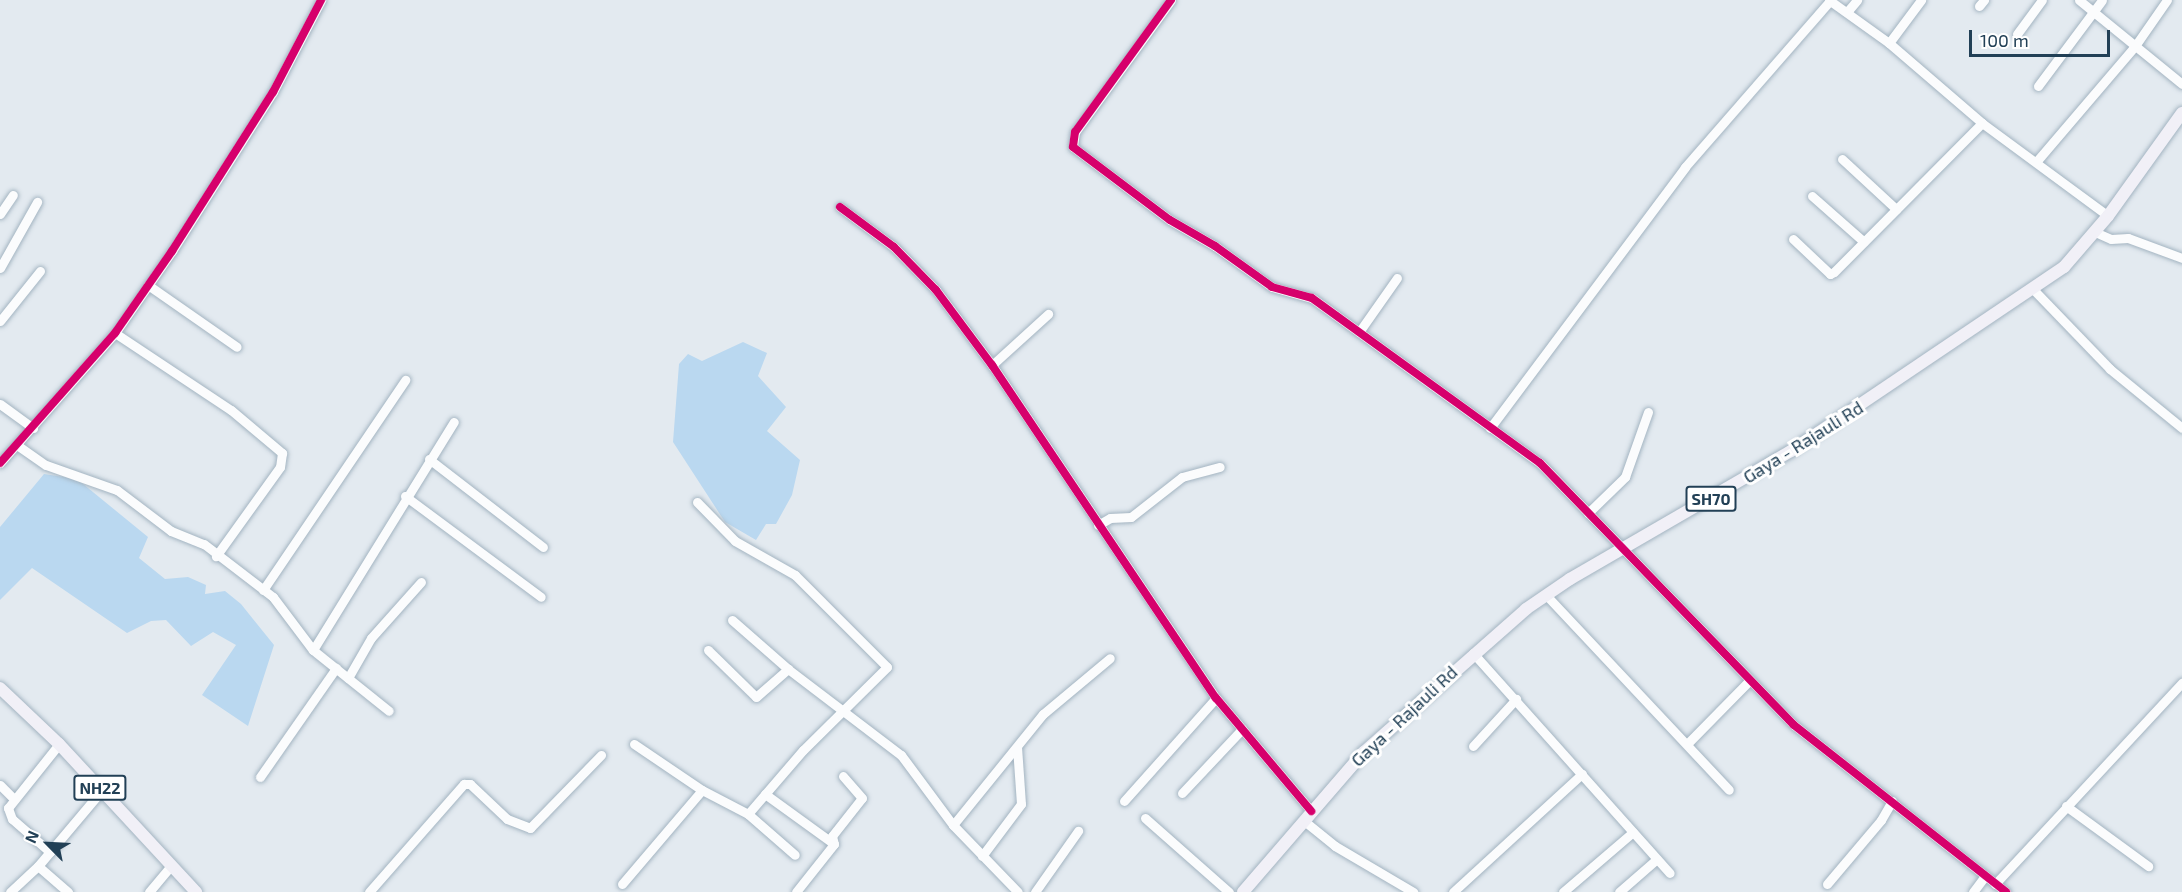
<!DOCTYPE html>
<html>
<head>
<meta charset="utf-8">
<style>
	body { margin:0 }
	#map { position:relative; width:2182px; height:892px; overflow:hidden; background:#e3eaf0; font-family:"Exo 2",sans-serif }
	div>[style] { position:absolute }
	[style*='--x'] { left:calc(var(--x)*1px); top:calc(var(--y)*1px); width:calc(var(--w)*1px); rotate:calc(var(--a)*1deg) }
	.water>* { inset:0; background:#bad8f0 }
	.roads { filter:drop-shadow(0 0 2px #a3b4c1) drop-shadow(0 0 2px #a3b4c1) }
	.minor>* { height:9px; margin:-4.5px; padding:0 4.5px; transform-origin:4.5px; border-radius:4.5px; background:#fbfcfd }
	.major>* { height:12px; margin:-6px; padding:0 6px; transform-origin:6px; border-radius:6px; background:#f1f0f7 }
	.cycleway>* { height:8px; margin:-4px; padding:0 4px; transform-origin:4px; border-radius:4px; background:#d6006c }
	span { translate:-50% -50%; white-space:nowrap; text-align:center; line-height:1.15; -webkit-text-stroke:6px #fff; paint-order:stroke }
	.shield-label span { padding:2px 4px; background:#fff; border:2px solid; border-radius:4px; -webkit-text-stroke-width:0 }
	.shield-label { font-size:16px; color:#224056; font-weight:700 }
	.street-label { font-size:18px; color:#224056 }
	.north { position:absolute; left:18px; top:814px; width:60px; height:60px; -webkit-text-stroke:4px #fff; paint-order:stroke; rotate:294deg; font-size:16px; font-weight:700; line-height:24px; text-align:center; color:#224056 }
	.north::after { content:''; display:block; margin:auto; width:21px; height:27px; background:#224056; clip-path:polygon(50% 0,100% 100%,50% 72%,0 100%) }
	.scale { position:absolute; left:1969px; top:30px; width:141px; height:27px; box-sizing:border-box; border:3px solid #224056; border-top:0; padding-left:8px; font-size:18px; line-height:21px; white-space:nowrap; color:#224056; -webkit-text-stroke:4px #fff; paint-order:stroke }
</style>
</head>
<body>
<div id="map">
	<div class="water">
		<i style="clip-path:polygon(743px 342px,767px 353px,758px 376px,786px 407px,767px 431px,800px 460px,792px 495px,776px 524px,766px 524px,756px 540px,725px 522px,673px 442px,679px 364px,688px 354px,702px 361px)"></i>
		<i style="clip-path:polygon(44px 474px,77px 479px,148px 537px,139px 558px,165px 579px,188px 577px,206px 585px,205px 594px,225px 591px,241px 604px,274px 645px,248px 726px,202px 695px,236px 645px,213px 632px,191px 646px,166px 620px,151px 621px,127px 633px,32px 568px,0 600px,0 527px)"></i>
	</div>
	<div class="roads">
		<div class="minor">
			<i style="--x:1171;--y:0;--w:163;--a:126"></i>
			<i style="--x:1075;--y:132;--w:15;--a:98"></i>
			<i style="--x:1073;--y:147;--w:121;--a:37"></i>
			<i style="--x:1170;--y:220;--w:52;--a:30"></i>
			<i style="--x:1215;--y:246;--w:70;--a:35.7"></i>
			<i style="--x:1272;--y:287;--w:41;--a:15.4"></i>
			<i style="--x:1312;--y:298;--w:281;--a:35.9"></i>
			<i style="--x:1540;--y:463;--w:365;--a:45.9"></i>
			<i style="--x:1794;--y:725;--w:270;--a:38.2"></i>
			<i style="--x:1829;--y:0;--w:74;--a:35.6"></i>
			<i style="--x:1889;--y:43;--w:123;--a:40.7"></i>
			<i style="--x:1982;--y:123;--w:157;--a:36.4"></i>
			<i style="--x:2079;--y:0;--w:133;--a:39.2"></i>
			<i style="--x:1979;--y:6;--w:8;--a:-50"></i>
			<i style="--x:1847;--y:12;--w:16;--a:-50"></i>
			<i style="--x:2017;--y:34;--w:42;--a:-53.7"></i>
			<i style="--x:1889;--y:43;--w:54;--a:-53.3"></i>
			<i style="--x:2038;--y:86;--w:107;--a:-53.3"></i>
			<i style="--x:1842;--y:159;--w:74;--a:42.8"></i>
			<i style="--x:2036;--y:162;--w:153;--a:-49.5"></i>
			<i style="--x:2135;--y:46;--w:56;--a:-55.2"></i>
			<i style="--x:1812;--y:196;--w:69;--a:41.5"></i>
			<i style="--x:840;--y:207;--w:67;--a:36.5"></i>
			<i style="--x:894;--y:247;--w:60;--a:45.7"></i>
			<i style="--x:936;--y:290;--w:94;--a:53.3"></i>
			<i style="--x:992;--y:365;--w:401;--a:56.1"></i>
			<i style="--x:1216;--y:698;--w:148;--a:49.9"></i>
			<i style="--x:0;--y:214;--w:23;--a:-56"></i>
			<i style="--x:2095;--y:232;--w:17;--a:24"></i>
			<i style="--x:2111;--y:239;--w:17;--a:-3"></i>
			<i style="--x:2128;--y:238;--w:58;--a:20.3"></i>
			<i style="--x:1793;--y:239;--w:51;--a:43.4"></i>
			<i style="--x:1830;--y:274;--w:4;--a:-27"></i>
			<i style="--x:1834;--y:272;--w:210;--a:-45.2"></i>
			<i style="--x:0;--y:268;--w:76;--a:-60.7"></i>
			<i style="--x:148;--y:285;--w:108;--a:34.9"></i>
			<i style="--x:2032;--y:288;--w:112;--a:46.1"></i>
			<i style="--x:2110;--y:369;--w:93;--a:39.3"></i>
			<i style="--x:0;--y:321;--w:64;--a:-51.3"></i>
			<i style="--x:1359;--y:332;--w:66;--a:-54.9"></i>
			<i style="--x:115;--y:333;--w:139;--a:33.6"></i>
			<i style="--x:231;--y:410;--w:67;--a:40.1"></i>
			<i style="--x:282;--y:453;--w:14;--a:98"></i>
			<i style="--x:280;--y:467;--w:110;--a:125.7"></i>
			<i style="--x:992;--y:365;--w:76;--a:-42.3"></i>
			<i style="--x:0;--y:404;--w:41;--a:36"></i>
			<i style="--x:1490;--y:428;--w:326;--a:-53.2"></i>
			<i style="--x:1685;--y:167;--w:220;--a:-48.9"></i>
			<i style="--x:17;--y:445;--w:35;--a:35"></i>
			<i style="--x:46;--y:465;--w:75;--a:19.4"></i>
			<i style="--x:117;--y:490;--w:68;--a:37.2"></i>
			<i style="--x:171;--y:531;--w:35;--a:22"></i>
			<i style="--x:204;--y:544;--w:87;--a:37.5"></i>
			<i style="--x:273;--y:597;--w:66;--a:53"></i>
			<i style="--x:313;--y:650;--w:97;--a:38.8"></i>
			<i style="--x:429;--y:459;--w:144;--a:37.7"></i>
			<i style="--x:0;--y:463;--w:174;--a:-48.5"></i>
			<i style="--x:115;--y:333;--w:100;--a:-55.2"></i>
			<i style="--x:172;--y:251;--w:188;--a:-57.6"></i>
			<i style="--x:273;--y:92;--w:104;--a:-62.4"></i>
			<i style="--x:405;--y:496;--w:169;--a:36.6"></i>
			<i style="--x:697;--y:502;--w:54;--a:45.7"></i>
			<i style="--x:735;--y:541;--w:69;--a:29.5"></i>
			<i style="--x:795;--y:575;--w:130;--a:45"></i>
			<i style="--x:887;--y:667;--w:118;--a:135.3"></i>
			<i style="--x:803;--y:750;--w:84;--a:130.7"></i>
			<i style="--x:1588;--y:513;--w:52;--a:-44.2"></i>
			<i style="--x:1625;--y:477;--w:69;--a:-70.5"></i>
			<i style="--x:1098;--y:525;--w:14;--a:-30"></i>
			<i style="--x:1110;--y:518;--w:21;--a:-3"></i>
			<i style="--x:1131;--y:517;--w:65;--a:-38.1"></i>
			<i style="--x:1182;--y:477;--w:39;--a:-15"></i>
			<i style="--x:263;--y:590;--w:254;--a:-55.9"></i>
			<i style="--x:1546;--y:595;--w:267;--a:46.8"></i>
			<i style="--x:732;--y:620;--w:74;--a:41.2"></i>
			<i style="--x:788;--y:669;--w:142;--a:37.3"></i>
			<i style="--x:901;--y:755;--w:87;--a:53.4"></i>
			<i style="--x:953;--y:825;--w:93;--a:45.9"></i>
			<i style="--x:313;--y:650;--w:268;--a:-58.3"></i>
			<i style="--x:708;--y:650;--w:67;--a:44.4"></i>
			<i style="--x:756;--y:697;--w:43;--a:-41.2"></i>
			<i style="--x:1473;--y:653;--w:295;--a:48.2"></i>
			<i style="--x:348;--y:678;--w:46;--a:-60.1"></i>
			<i style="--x:371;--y:638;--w:75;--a:-48.2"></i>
			<i style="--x:634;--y:744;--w:82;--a:34.1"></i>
			<i style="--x:702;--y:790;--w:52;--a:27.6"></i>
			<i style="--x:748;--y:814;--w:62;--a:41.1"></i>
			<i style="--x:1687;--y:744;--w:88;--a:-45.5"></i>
			<i style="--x:1473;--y:746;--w:64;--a:-47.5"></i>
			<i style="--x:260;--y:777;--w:133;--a:-55.1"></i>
			<i style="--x:0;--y:785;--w:20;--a:45"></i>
			<i style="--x:1182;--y:793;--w:88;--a:-46.8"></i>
			<i style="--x:765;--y:794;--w:85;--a:35.9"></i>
			<i style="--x:834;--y:844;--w:61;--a:128.4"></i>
			<i style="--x:1124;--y:801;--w:138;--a:-48.2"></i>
			<i style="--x:2066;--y:806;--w:102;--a:36.2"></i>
			<i style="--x:1145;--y:818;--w:112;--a:41.4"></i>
			<i style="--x:1303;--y:820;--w:41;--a:39.1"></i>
			<i style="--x:1335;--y:846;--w:91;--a:30.5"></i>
			<i style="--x:953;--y:825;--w:143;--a:-51"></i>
			<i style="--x:1043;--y:714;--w:87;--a:-39.9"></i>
			<i style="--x:834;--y:844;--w:8;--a:-104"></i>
			<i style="--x:832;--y:836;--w:48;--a:-51.7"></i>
			<i style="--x:862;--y:798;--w:29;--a:-131"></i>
			<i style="--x:50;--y:852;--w:50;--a:-139"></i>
			<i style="--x:12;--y:819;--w:12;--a:-110"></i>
			<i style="--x:8;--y:808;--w:82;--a:-51.4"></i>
			<i style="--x:982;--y:856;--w:65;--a:-53.1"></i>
			<i style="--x:1021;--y:804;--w:57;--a:-94"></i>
			<i style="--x:38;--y:866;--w:40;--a:41"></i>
			<i style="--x:622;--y:884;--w:123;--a:-49.6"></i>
			<i style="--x:1827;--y:884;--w:84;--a:-49.8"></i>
			<i style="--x:1881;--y:820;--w:22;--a:-60"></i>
			<i style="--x:1995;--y:884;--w:275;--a:-47.1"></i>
			<i style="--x:10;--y:892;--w:38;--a:-43"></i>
			<i style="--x:38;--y:866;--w:99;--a:-49.9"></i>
			<i style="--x:149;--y:892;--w:35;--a:-50"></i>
			<i style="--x:369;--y:892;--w:144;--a:-48.7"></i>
			<i style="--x:464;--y:784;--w:6;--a:0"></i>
			<i style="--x:470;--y:784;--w:51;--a:43.4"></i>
			<i style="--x:507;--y:819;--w:25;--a:21"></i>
			<i style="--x:530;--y:828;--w:102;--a:-45.8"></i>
			<i style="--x:1035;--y:892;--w:75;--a:-54.8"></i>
			<i style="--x:1453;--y:892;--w:175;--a:-42.5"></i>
			<i style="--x:1563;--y:892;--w:92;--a:-40.6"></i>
			<i style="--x:1619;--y:892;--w:50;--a:-41"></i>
			<i style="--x:1973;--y:892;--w:20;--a:-53"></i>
		</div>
		<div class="major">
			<i style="--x:0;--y:688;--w:81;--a:43.5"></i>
			<i style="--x:59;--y:744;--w:202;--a:47.2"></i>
			<i style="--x:1243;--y:892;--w:185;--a:-49.2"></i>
			<i style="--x:1364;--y:752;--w:216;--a:-41.4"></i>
			<i style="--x:1526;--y:609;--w:53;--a:-34.3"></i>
			<i style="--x:1570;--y:579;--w:255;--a:-30.1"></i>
			<i style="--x:1791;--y:451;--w:329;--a:-34"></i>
			<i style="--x:2064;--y:267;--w:67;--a:-49.2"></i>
			<i style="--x:2108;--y:216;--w:127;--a:-54.3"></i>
		</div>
	</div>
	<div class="cycleway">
		<i style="--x:1171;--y:0;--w:163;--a:126"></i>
		<i style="--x:1075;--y:132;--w:15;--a:98"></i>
		<i style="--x:1073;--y:147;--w:121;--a:37"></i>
		<i style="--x:1170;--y:220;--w:52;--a:30"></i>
		<i style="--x:1215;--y:246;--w:70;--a:35.7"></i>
		<i style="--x:1272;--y:287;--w:41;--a:15.4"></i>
		<i style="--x:1312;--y:298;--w:281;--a:35.9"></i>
		<i style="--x:1540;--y:463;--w:365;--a:45.9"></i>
		<i style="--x:1794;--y:725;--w:270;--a:38.2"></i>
		<i style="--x:840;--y:207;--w:67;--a:36.5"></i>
		<i style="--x:894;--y:247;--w:60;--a:45.7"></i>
		<i style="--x:936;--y:290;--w:94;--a:53.3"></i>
		<i style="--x:992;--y:365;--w:401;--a:56.1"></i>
		<i style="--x:1216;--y:698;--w:148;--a:49.9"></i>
		<i style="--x:0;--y:463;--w:174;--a:-48.5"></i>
		<i style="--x:115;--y:333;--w:100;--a:-55.2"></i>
		<i style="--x:172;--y:251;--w:188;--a:-57.6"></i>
		<i style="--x:273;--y:92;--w:104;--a:-62.4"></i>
	</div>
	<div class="shield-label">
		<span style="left:1711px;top:499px">SH70</span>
		<span style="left:100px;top:788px">NH22</span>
	</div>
	<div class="street-label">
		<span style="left:1803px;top:442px;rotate:-32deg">Gaya - Rajauli Rd</span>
		<span style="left:1404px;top:716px;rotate:-43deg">Gaya - Rajauli Rd</span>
	</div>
	<div class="north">N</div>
	<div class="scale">100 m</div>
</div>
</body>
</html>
